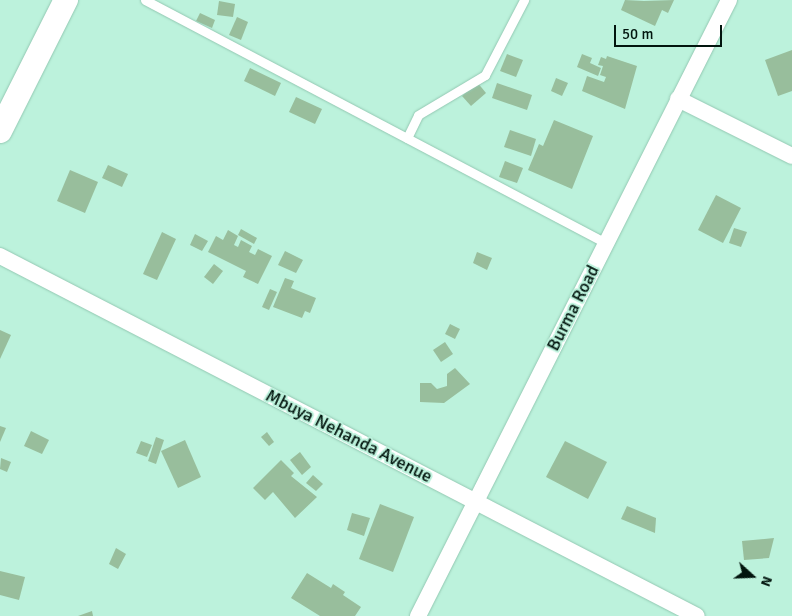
<!DOCTYPE html>
<html>
<head>
<meta charset="utf-8">
<style>
	body { margin:0 }
	#map { position:relative; width:792px; height:616px; overflow:hidden; background:#bcf2dc; font-family:Signika,sans-serif }
	div>[style] { position:absolute }
	[style*='--x'] { left:calc(var(--x)*1px); top:calc(var(--y)*1px); width:calc(var(--w)*1px); rotate:calc(var(--a)*1deg) }
	.building>* { inset:0; background:#98be9c }
	.roads { filter:drop-shadow(0 0 1px #93c8b2) drop-shadow(0 0 1px #93c8b2) }
	.lane>* { height:9px; margin:-4.5px; padding:0 4.5px; transform-origin:4.5px; border-radius:4.5px; background:#fff }
	.street>* { height:16px; margin:-8px; padding:0 8px; transform-origin:8px; border-radius:8px; background:#fff }
	.secondary>* { height:24px; margin:-12px; padding:0 12px; transform-origin:12px; border-radius:12px; background:#fff }
	span { translate:-50% -50%; white-space:nowrap; text-align:center; line-height:1.15; -webkit-text-stroke:4px #bcf2dc; paint-order:stroke }
	.street-label { font-size:18px; color:#02150e }
	.north { position:absolute; left:727px; top:551px; width:50px; height:50px; -webkit-text-stroke:4px #bcf2dc; paint-order:stroke; rotate:110deg; font-size:14px; font-weight:700; line-height:20px; text-align:center; color:#02150e }
	.north::after { content:''; display:block; margin:auto; width:18px; height:22px; background:#02150e; clip-path:polygon(50% 0,100% 100%,50% 72%,0 100%) }
	.scale { position:absolute; left:614px; top:25px; width:108px; height:22px; box-sizing:border-box; border:2px solid #02150e; border-top:0; padding-left:6px; font-size:15px; line-height:18px; white-space:nowrap; color:#02150e; -webkit-text-stroke:4px #bcf2dc; paint-order:stroke }
</style>
</head>
<body>
<div id="map">
	<div class="building">
		<i style="clip-path:polygon(625px 0,644px 1px,674px 0,668px 13px,662px 10px,655px 26px,621px 10px)"></i>
		<i style="clip-path:polygon(219px 1px,235px 4px,233px 17px,217px 15px)"></i>
		<i style="clip-path:polygon(200px 13px,215px 20px,212px 28px,196px 21px)"></i>
		<i style="clip-path:polygon(237px 17px,248px 22px,241px 40px,229px 35px)"></i>
		<i style="clip-path:polygon(792px 50px,792px 91px,778px 96px,765px 60px)"></i>
		<i style="clip-path:polygon(507px 54px,523px 60px,516px 77px,500px 71px)"></i>
		<i style="clip-path:polygon(582px 54px,592px 58px,590px 63px,601px 68px,598px 76px,577px 67px)"></i>
		<i style="clip-path:polygon(607px 56px,637px 66px,625px 109px,582px 91px,587px 76px,604px 82px,606px 77px,600px 75px,603px 66px,598px 65px,601px 57px,606px 59px)"></i>
		<i style="clip-path:polygon(250px 68px,281px 83px,275px 96px,244px 81px)"></i>
		<i style="clip-path:polygon(556px 78px,568px 83px,562px 96px,551px 91px)"></i>
		<i style="clip-path:polygon(477px 82px,486px 93px,471px 106px,462px 96px)"></i>
		<i style="clip-path:polygon(497px 83px,532px 95px,527px 110px,492px 98px)"></i>
		<i style="clip-path:polygon(296px 97px,322px 109px,315px 124px,289px 112px)"></i>
		<i style="clip-path:polygon(554px 120px,593px 136px,572px 189px,528px 170px,539px 144px,543px 146px)"></i>
		<i style="clip-path:polygon(510px 130px,536px 139px,531px 156px,504px 147px)"></i>
		<i style="clip-path:polygon(505px 161px,523px 168px,517px 183px,499px 177px)"></i>
		<i style="clip-path:polygon(108px 165px,128px 174px,122px 187px,102px 178px)"></i>
		<i style="clip-path:polygon(70px 170px,98px 182px,85px 213px,57px 201px)"></i>
		<i style="clip-path:polygon(716px 195px,741px 208px,723px 243px,698px 230px)"></i>
		<i style="clip-path:polygon(734px 228px,747px 232px,741px 247px,729px 243px)"></i>
		<i style="clip-path:polygon(241px 229px,257px 238px,254px 244px,238px 235px)"></i>
		<i style="clip-path:polygon(228px 230px,238px 236px,234px 245px,238px 247px,241px 240px,252px 246px,249px 252px,255px 255px,258px 249px,272px 256px,258px 284px,243px 277px,246px 271px,208px 252px,216px 236px,223px 240px)"></i>
		<i style="clip-path:polygon(162px 232px,176px 239px,157px 280px,143px 274px)"></i>
		<i style="clip-path:polygon(195px 234px,208px 241px,202px 251px,190px 245px)"></i>
		<i style="clip-path:polygon(285px 251px,303px 260px,296px 273px,278px 265px)"></i>
		<i style="clip-path:polygon(477px 252px,492px 258px,487px 270px,473px 263px)"></i>
		<i style="clip-path:polygon(214px 264px,223px 271px,213px 284px,204px 277px)"></i>
		<i style="clip-path:polygon(285px 278px,294px 281px,291px 288px,316px 298px,310px 313px,305px 311px,302px 318px,273px 307px)"></i>
		<i style="clip-path:polygon(270px 289px,277px 292px,269px 310px,262px 307px)"></i>
		<i style="clip-path:polygon(450px 324px,460px 329px,455px 339px,445px 334px)"></i>
		<i style="clip-path:polygon(0 330px,11px 335px,0 359px)"></i>
		<i style="clip-path:polygon(445px 342px,453px 354px,441px 362px,433px 350px)"></i>
		<i style="clip-path:polygon(455px 368px,470px 384px,444px 403px,420px 402px,420px 383px,431px 383px,437px 389px,447px 386px,447px 374px)"></i>
		<i style="clip-path:polygon(0 426px,6px 428px,0 442px)"></i>
		<i style="clip-path:polygon(31px 431px,49px 440px,42px 454px,24px 446px)"></i>
		<i style="clip-path:polygon(267px 432px,274px 442px,269px 446px,261px 437px)"></i>
		<i style="clip-path:polygon(156px 437px,164px 440px,156px 464px,148px 461px)"></i>
		<i style="clip-path:polygon(185px 440px,201px 477px,178px 488px,161px 451px)"></i>
		<i style="clip-path:polygon(141px 441px,152px 445px,147px 457px,136px 453px)"></i>
		<i style="clip-path:polygon(565px 441px,607px 462px,588px 499px,546px 477px)"></i>
		<i style="clip-path:polygon(300px 452px,311px 467px,302px 475px,290px 460px)"></i>
		<i style="clip-path:polygon(1px 458px,11px 462px,7px 472px,0 469px)"></i>
		<i style="clip-path:polygon(281px 460px,294px 473px,291px 476px,317px 497px,295px 518px,273px 492px,265px 500px,253px 488px)"></i>
		<i style="clip-path:polygon(313px 475px,323px 484px,316px 491px,306px 483px)"></i>
		<i style="clip-path:polygon(380px 504px,414px 517px,393px 572px,359px 559px)"></i>
		<i style="clip-path:polygon(627px 506px,656px 518px,655px 533px,621px 519px)"></i>
		<i style="clip-path:polygon(352px 513px,370px 518px,364px 536px,347px 530px)"></i>
		<i style="clip-path:polygon(774px 538px,769px 558px,744px 560px,742px 541px)"></i>
		<i style="clip-path:polygon(116px 548px,126px 554px,118px 569px,109px 564px)"></i>
		<i style="clip-path:polygon(0 571px,25px 577px,19px 600px,0 595px)"></i>
		<i style="clip-path:polygon(307px 573px,331px 588px,333px 584px,345px 592px,343px 595px,361px 607px,355px 616px,320px 616px,291px 598px)"></i>
		<i style="clip-path:polygon(92px 611px,93px 616px,78px 616px)"></i>
	</div>
	<div class="roads">
		<div class="lane">
			<i style="--x:145;--y:0;--w:521;--a:27.79"></i>
			<i style="--x:407;--y:138;--w:25;--a:-64"></i>
			<i style="--x:418;--y:115;--w:78;--a:-30.8"></i>
			<i style="--x:485;--y:75;--w:85;--a:-62.5"></i>
		</div>
		<div class="street">
			<i style="--x:678;--y:99;--w:127;--a:26.6"></i>
			<i style="--x:0;--y:256;--w:784;--a:27.32"></i>
			<i style="--x:418;--y:616;--w:690;--a:-63.21"></i>
		</div>
		<div class="secondary">
			<i style="--x:0;--y:131;--w:147;--a:-63.3"></i>
		</div>
	</div>
	<div class="street-label">
		<span style="left:573px;top:308px;rotate:-63deg">Burma Road</span>
		<span style="left:349px;top:436px;rotate:27deg">Mbuya Nehanda Avenue</span>
	</div>
	<div class="north">N</div>
	<div class="scale">50 m</div>
</div>
</body>
</html>
